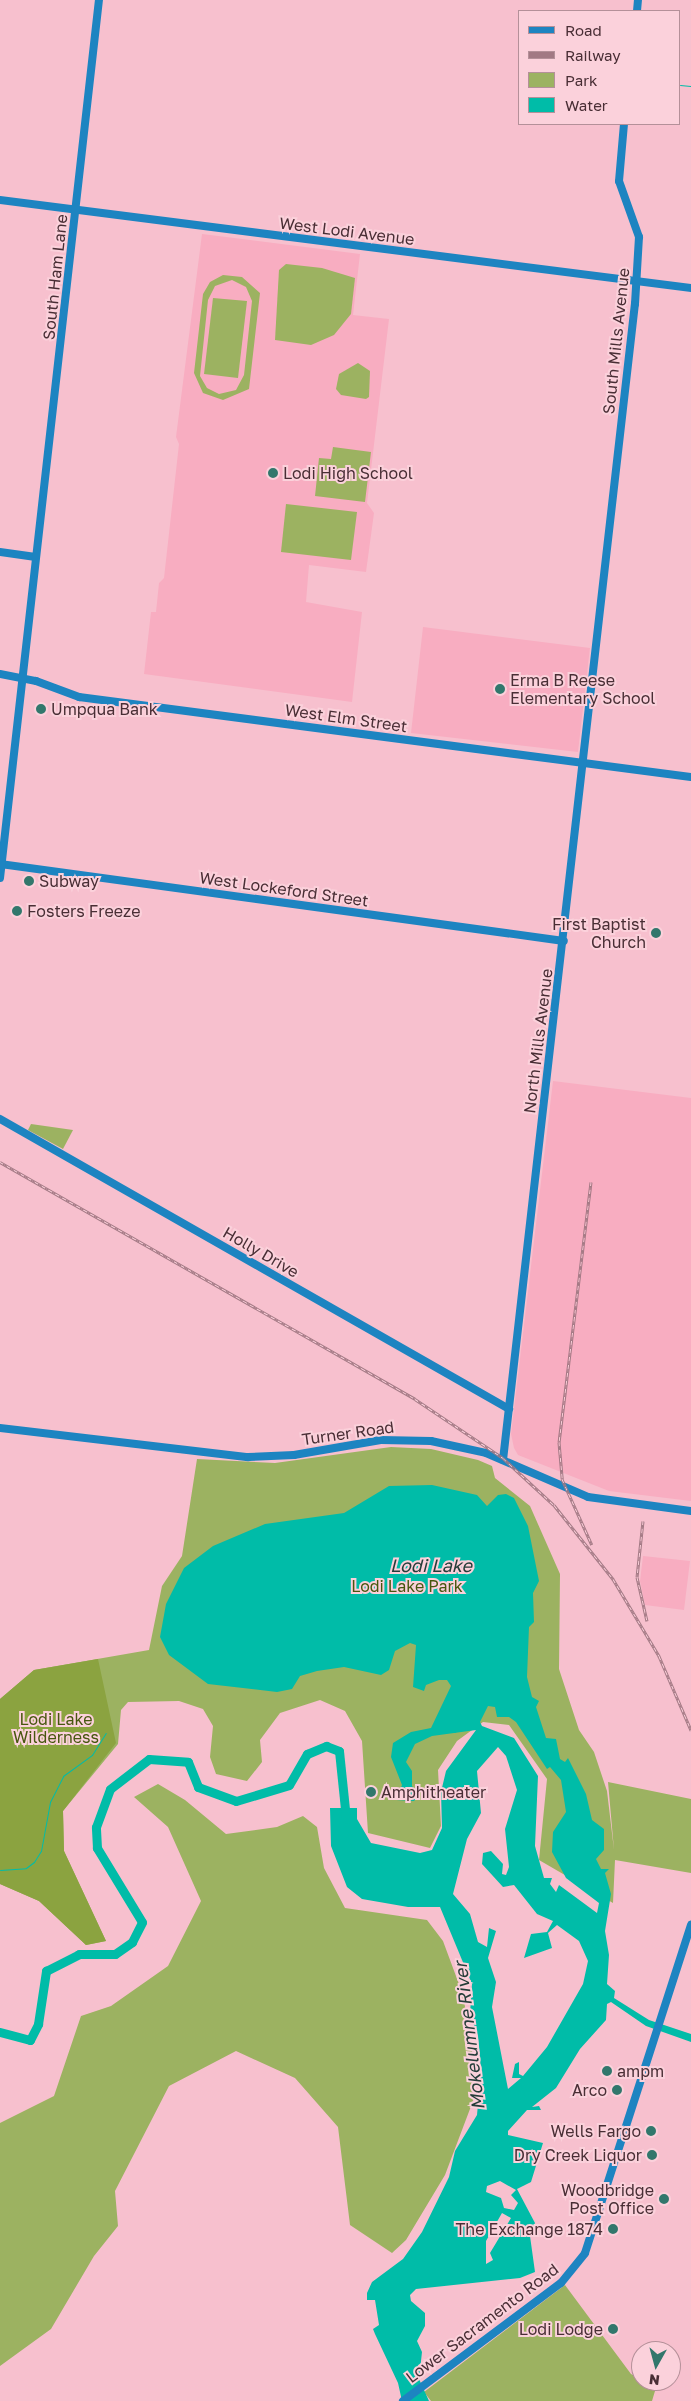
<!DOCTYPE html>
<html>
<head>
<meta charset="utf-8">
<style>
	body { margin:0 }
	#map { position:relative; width:691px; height:2401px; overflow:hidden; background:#f7c0ce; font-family:"Golos Text",sans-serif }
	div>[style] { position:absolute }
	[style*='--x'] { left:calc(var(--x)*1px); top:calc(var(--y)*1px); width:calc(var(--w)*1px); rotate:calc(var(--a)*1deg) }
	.built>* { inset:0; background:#f8adc1 }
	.green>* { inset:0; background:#9cb261 }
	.forest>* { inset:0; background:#8ba340 }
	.water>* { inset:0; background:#00bca8 }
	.stream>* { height:1px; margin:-0.5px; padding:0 0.5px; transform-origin:0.5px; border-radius:0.5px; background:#00bca8 }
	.river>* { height:9px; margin:-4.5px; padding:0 4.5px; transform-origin:4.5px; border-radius:4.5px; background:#00bca8 }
	.secondary>* { height:8px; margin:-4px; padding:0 4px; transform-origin:4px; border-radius:4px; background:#1d84c1 }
	.rail>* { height:3px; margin-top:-1.5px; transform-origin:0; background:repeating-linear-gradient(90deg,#fbd1db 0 4px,#a27984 0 8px); box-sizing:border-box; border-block:1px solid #a27984 }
	.dots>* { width:14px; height:14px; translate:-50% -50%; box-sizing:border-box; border:2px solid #fbd1db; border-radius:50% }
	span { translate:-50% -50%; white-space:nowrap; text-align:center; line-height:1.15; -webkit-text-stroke:4px #fbd1db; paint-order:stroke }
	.street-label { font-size:16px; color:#492e35 }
	.poi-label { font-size:16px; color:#492e35 }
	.left { translate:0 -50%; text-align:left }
	.right { translate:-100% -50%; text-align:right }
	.park-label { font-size:16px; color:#47570f }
	.water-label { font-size:18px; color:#253d39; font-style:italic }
	.legend { position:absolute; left:518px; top:10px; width:162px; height:115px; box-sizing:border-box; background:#fbd1db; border:1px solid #b49099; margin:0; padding:6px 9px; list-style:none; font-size:15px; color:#492e35 }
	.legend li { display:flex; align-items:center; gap:10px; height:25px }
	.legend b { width:25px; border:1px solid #b49099 }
	.north { position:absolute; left:631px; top:2341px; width:50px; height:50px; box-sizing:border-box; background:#fbd1db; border:1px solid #b49099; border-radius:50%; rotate:187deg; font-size:14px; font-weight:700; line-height:20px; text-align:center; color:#492e35 }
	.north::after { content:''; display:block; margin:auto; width:18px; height:22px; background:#32776c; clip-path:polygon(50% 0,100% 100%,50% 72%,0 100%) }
</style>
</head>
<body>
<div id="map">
	<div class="built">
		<i style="clip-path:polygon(202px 234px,360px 254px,353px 315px,389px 319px,367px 503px,374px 513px,366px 572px,309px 565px,306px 602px,362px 612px,352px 702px,144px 674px,151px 612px,156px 612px,159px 583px,164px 578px,179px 444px,176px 437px)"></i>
		<i style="clip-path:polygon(423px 627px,590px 648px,578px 752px,411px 733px)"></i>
		<i style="clip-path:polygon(553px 1081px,691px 1098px,691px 1501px,609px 1491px,518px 1455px,514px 1448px,511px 1434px)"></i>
		<i style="clip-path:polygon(643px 1556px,690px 1561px,684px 1610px,645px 1605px,640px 1581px)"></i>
	</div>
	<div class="green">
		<i style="clip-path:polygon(286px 264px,322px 268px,355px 278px,351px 314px,334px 335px,311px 345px,275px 340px,279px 270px)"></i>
		<i style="clip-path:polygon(evenodd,223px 275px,242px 277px,260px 293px,249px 389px,223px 400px,203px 393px,194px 373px,203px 294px,210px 282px,223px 275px,232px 280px,246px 287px,252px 301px,244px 375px,236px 390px,219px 394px,207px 388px,200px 376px,208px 300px,215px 286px,232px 280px)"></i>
		<i style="clip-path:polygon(213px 298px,247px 301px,238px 378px,204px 374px)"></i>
		<i style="clip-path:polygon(358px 363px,370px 371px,369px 397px,366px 399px,341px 395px,336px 389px,339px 374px)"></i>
		<i style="clip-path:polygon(333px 447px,371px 452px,365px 502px,315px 496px,319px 458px,331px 459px)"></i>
		<i style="clip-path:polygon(286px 504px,357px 512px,351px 560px,281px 552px)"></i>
		<i style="clip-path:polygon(31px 1124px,73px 1130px,63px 1149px,28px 1130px)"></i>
		<i style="clip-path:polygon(391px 1447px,431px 1449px,478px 1460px,492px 1466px,495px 1478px,530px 1506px,560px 1574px,559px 1669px,579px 1730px,594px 1752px,607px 1791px,614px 1850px,608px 1782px,691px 1799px,691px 1873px,615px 1860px,613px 1903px,539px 1860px,547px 1779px,509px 1725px,483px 1722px,457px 1741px,438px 1770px,441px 1826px,430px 1848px,368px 1833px,362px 1741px,345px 1711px,320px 1700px,280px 1713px,260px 1740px,262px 1762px,247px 1781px,216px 1774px,210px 1757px,213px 1726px,203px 1709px,179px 1701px,128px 1702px,121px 1710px,118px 1744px,63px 1811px,64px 1851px,106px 1941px,86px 1945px,39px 1901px,0 1884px,0 1699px,34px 1670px,149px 1650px,162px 1586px,182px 1556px,197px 1459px,275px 1463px)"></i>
		<i style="clip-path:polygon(158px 1784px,185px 1800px,226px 1834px,277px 1827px,303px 1816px,317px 1827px,324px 1868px,345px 1908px,427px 1920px,443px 1941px,463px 1995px,472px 2048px,473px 2101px,445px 2175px,406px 2240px,392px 2253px,350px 2225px,338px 2127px,295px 2078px,236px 2051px,169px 2086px,115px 2191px,118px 2226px,94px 2256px,51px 2329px,0 2366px,0 2123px,54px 2096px,81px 2016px,111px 2006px,168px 1966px,201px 1901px,168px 1827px,134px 1797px)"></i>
		<i style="clip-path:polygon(565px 2285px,631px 2374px,646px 2382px,658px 2381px,652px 2401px,431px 2401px,424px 2392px)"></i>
	</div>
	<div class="forest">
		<i style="clip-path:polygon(98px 1659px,116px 1743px,63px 1811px,64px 1851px,106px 1941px,86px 1945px,39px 1901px,0 1884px,0 1699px,34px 1670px)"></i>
	</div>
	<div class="water">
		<i style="clip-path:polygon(evenodd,432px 1485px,477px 1495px,487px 1506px,498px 1495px,506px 1494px,514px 1498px,528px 1526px,539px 1581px,533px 1593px,534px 1622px,529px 1627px,527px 1677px,532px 1697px,539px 1701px,536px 1707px,546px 1738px,556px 1739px,560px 1759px,565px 1762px,568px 1758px,586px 1794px,592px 1820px,604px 1829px,604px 1850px,596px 1859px,601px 1869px,609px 1869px,605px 1873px,611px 1894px,605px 1931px,609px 1955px,607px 1984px,615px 1991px,614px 1998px,649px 2020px,691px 2034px,691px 2042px,646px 2026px,611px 2002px,607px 2004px,606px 2020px,580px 2049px,556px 2088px,532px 2107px,539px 2106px,541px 2110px,527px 2110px,508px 2131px,508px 2135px,543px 2143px,531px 2182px,517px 2189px,535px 2223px,530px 2236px,535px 2272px,520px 2278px,416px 2289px,410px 2295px,411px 2301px,425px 2313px,425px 2326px,417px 2341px,422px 2352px,419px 2379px,429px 2401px,402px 2401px,398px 2383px,375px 2334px,373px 2329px,379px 2325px,375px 2300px,367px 2300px,367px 2293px,372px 2282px,403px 2259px,422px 2232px,449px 2177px,455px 2151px,477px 2115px,481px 2070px,478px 2036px,470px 2014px,472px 1984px,440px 1907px,408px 1907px,362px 1899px,347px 1887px,331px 1846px,330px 1808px,357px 1808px,357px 1819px,371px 1843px,420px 1853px,432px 1850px,442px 1828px,441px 1792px,446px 1771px,476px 1730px,432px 1736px,415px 1744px,406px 1762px,412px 1771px,412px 1786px,419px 1795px,414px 1801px,396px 1800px,402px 1785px,391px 1757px,393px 1743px,411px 1732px,431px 1728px,451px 1686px,447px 1680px,439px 1680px,426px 1685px,424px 1691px,413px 1687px,416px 1645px,410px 1643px,395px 1651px,389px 1670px,381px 1675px,344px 1667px,317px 1671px,300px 1676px,292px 1689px,277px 1692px,208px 1684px,169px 1655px,160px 1637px,166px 1604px,184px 1568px,213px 1546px,265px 1524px,344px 1513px,389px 1486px,432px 1485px,488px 1706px,495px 1707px,497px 1717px,509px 1717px,516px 1722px,547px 1769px,550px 1767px,561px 1780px,566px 1812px,553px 1832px,552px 1852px,566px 1878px,599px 1903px,597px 1913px,559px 1885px,556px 1892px,550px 1884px,552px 1878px,544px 1878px,535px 1846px,538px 1776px,514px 1738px,482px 1726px,480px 1722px,488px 1706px,432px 1485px,498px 1747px,506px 1756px,517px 1790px,505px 1829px,509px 1867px,506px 1875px,502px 1874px,503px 1864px,491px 1851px,483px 1853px,482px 1864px,503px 1887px,514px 1885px,537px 1914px,553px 1921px,547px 1932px,531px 1934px,524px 1958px,552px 1948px,548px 1933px,557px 1925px,579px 1941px,588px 1961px,583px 1984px,547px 2047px,523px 2076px,519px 2074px,519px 2062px,515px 2064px,512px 2078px,521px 2078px,508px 2089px,492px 2007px,496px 1982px,488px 1958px,496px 1931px,489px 1928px,487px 1947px,478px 1942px,470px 1914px,453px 1894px,467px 1839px,481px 1813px,477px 1771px,498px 1747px,432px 1485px,500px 2181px,516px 2190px,511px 2195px,518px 2203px,514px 2210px,504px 2208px,501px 2198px,486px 2192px,487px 2186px,500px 2181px,432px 1485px,502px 2213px,511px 2218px,490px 2253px,493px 2260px,486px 2264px,486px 2241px,502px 2213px)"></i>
	</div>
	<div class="stream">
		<i style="--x:680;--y:85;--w:11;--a:5"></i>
		<i style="--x:0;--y:1870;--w:26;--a:-4"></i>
		<i style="--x:26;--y:1868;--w:10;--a:-37"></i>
		<i style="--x:34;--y:1862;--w:13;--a:-58"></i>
		<i style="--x:41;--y:1851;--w:50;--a:-79.6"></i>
		<i style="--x:50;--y:1802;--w:29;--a:-63"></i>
		<i style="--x:63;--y:1776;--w:36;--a:-36"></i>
		<i style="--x:92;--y:1755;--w:26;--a:-58"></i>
	</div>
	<div class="river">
		<i style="--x:0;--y:2032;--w:31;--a:15"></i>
		<i style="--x:30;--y:2040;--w:18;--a:-63"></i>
		<i style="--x:38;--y:2024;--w:54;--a:-81.4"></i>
		<i style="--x:46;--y:1971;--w:37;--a:-27"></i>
		<i style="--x:79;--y:1954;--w:36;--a:0"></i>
		<i style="--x:115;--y:1954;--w:21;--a:-35"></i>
		<i style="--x:132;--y:1942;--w:22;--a:-63"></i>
		<i style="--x:142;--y:1922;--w:87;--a:-121.3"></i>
		<i style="--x:97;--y:1848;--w:21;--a:-93"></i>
		<i style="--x:96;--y:1827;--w:40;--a:-69.8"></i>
		<i style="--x:110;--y:1789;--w:49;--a:-37.6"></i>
		<i style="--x:149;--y:1759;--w:39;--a:4"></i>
		<i style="--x:188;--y:1762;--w:27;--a:68"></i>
		<i style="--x:198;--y:1787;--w:40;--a:20.2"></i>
		<i style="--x:236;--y:1801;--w:55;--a:-16.8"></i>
		<i style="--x:289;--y:1785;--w:36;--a:-60"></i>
		<i style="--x:307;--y:1754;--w:21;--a:-23"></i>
		<i style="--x:326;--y:1746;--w:14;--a:21"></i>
		<i style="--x:339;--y:1751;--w:68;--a:84.1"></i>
	</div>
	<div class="secondary">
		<i style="--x:637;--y:11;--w:11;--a:-85"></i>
		<i style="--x:0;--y:200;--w:697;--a:7.26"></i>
		<i style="--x:0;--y:552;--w:36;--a:8"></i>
		<i style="--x:0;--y:674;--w:37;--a:11"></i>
		<i style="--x:36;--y:681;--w:46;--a:20.4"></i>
		<i style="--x:79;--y:697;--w:617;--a:7.45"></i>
		<i style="--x:0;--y:864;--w:569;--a:7.77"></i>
		<i style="--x:0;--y:878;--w:884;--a:-83.57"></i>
		<i style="--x:0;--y:1119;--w:586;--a:29.67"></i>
		<i style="--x:0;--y:1428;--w:250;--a:6.7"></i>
		<i style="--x:248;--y:1457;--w:46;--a:-2.5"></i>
		<i style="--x:294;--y:1455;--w:88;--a:-9.8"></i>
		<i style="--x:381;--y:1440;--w:50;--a:1.1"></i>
		<i style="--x:431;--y:1441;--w:56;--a:12.3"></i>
		<i style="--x:486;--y:1453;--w:111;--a:23.3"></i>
		<i style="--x:588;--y:1497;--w:104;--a:7.7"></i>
		<i style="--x:503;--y:1460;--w:1164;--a:-83.49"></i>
		<i style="--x:635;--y:304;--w:67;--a:-86.6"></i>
		<i style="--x:639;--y:237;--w:59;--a:-109.7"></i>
		<i style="--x:619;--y:181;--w:57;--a:-85"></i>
		<i style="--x:403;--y:2401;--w:197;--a:-36.8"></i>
		<i style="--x:561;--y:2283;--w:38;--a:-51"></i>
		<i style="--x:585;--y:2253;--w:345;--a:-72.1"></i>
	</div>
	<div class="rail">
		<i style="--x:0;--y:1162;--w:478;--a:29.7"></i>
		<i style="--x:415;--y:1399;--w:106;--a:33.8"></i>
		<i style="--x:503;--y:1458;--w:69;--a:42.7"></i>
		<i style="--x:554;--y:1505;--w:95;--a:51.4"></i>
		<i style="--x:613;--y:1579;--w:90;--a:59.1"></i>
		<i style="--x:659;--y:1656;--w:81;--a:66.6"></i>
		<i style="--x:591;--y:1182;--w:262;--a:97"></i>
		<i style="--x:559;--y:1442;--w:37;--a:85"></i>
		<i style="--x:562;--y:1479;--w:72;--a:65.6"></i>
		<i style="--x:643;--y:1521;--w:56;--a:96.1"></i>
		<i style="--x:637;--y:1577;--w:45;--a:77.2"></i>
	</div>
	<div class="dots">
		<i style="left:273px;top:473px;background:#32776c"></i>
		<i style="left:500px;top:689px;background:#32776c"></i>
		<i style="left:41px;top:709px;background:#32776c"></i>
		<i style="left:29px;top:881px;background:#32776c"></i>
		<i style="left:17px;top:911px;background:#32776c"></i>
		<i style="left:656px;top:933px;background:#32776c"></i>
		<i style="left:371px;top:1792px;background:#32776c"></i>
		<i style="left:607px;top:2071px;background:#32776c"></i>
		<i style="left:617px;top:2090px;background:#32776c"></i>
		<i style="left:651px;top:2131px;background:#32776c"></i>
		<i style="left:652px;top:2155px;background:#32776c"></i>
		<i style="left:664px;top:2199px;background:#32776c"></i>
		<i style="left:613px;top:2229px;background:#32776c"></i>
		<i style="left:613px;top:2329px;background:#32776c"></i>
	</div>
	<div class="street-label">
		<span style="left:347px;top:231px;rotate:7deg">West Lodi Avenue</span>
		<span style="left:55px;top:277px;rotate:-84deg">South Ham Lane</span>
		<span style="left:616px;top:341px;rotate:-84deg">South Mills Avenue</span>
		<span style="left:346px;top:718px;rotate:8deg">West Elm Street</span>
		<span style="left:284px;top:889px;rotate:8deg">West Lockeford Street</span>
		<span style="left:538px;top:1041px;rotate:-83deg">North Mills Avenue</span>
		<span style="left:261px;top:1252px;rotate:30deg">Holly Drive</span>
		<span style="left:348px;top:1433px;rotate:-8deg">Turner Road</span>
		<span style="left:482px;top:2323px;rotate:-37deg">Lower Sacramento Road</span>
	</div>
	<div class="poi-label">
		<span class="left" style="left:283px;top:473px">Lodi High School</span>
		<span class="left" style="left:510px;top:689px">Erma B Reese<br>Elementary School</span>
		<span class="left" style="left:51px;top:709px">Umpqua Bank</span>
		<span class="left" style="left:39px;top:881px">Subway</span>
		<span class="left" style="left:27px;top:911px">Fosters Freeze</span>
		<span class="right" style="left:646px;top:933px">First Baptist<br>Church</span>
		<span class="left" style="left:381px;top:1792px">Amphitheater</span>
		<span class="left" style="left:617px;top:2071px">ampm</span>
		<span class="right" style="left:607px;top:2090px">Arco</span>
		<span class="right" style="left:641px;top:2131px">Wells Fargo</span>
		<span class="right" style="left:642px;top:2155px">Dry Creek Liquor</span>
		<span class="right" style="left:654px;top:2199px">Woodbridge<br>Post Office</span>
		<span class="right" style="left:603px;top:2229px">The Exchange 1874</span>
		<span class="right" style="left:603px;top:2329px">Lodi Lodge</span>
	</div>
	<div class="park-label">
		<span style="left:407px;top:1586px">Lodi Lake Park</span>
		<span style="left:56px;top:1728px">Lodi Lake<br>Wilderness</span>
	</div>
	<div class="water-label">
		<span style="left:431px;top:1565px">Lodi Lake</span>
		<span style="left:469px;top:2036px;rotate:-97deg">Mokelumne River</span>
	</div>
	<ul class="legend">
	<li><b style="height:6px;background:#1d84c1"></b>Road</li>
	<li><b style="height:6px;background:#a27984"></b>Railway</li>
	<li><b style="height:14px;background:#9cb261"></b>Park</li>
	<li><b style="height:14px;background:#00bca8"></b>Water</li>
	</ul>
	<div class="north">N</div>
</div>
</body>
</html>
